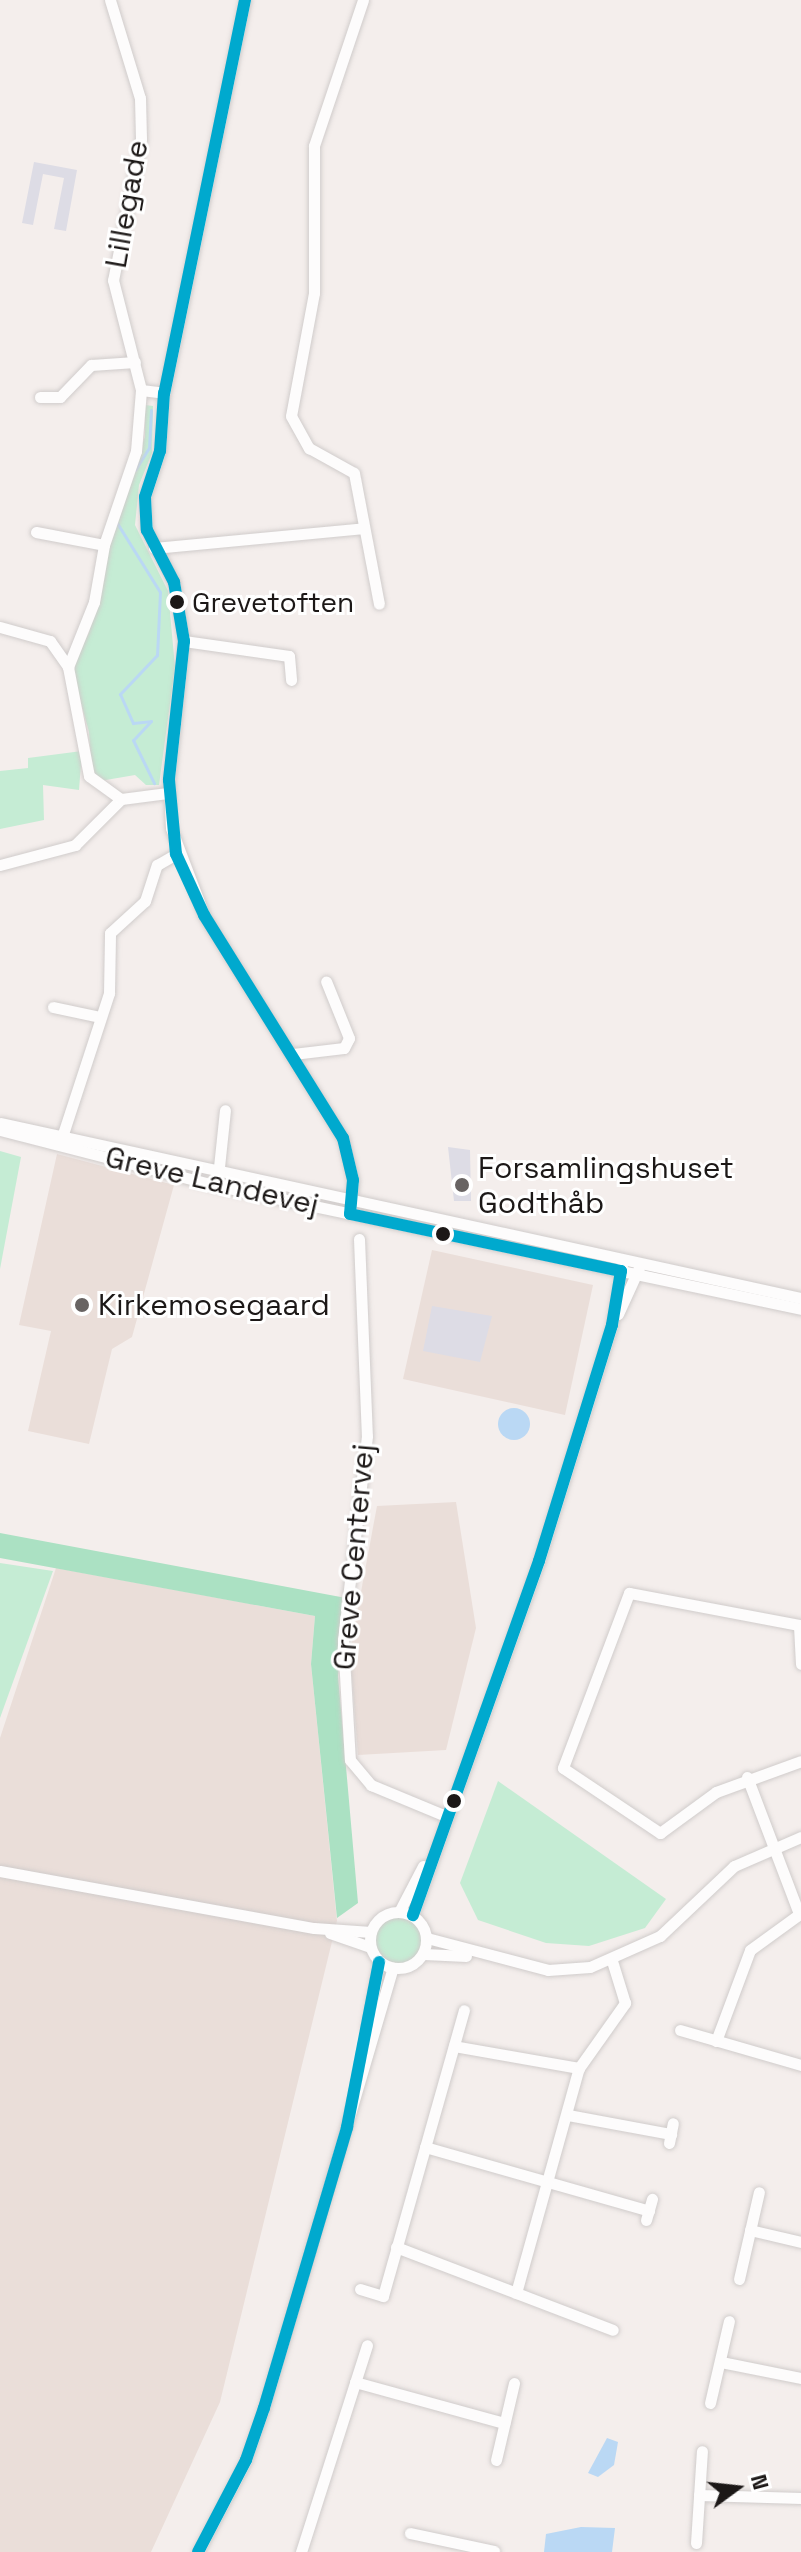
<!DOCTYPE html>
<html>
<head>
<meta charset="utf-8">
<style>
	body { margin:0 }
	#map { position:relative; width:801px; height:2552px; overflow:hidden; background:#f4eeec; font-family:"Space Grotesk",sans-serif }
	div>[style] { position:absolute }
	[style*='--x'] { left:calc(var(--x)*1px); top:calc(var(--y)*1px); width:calc(var(--w)*1px); rotate:calc(var(--a)*1deg) }
	.built>* { inset:0; background:#eaded9 }
	.green>* { inset:0; background:#c5ecd4 }
	.round { border-radius:50% }
	.forest>* { inset:0; background:#abe1c3 }
	.water>* { inset:0; background:#bad8f4 }
	.stream>* { height:3px; margin:-1.5px; padding:0 1.5px; transform-origin:1.5px; border-radius:1.5px; background:#bad8f4 }
	.building>* { inset:0; background:#dddce5 }
	.roads { filter:drop-shadow(0 0 2px #d0cccb) drop-shadow(0 0 2px #d0cccb) }
	.minor>* { height:11px; margin:-5.5px; padding:0 5.5px; transform-origin:5.5px; border-radius:5.5px; background:#fdfcfc }
	.minor>.ring { margin:-5.5px; padding:0; box-sizing:content-box; background:none; border:11px solid #fdfcfc; border-radius:50% }
	.bus-1>* { height:12px; margin:-6px; padding:0 6px; transform-origin:6px; border-radius:6px; background:#00a9ce }
	.dots>* { width:22px; height:22px; translate:-50% -50%; box-sizing:border-box; border:4px solid #fff; border-radius:50% }
	span { translate:-50% -50%; white-space:nowrap; text-align:center; line-height:1.15; -webkit-text-stroke:6px #fff; paint-order:stroke }
	.bus-label { font-size:28px; color:#1c1817 }
	.left { translate:0 -50%; text-align:left }
	.street-label { font-size:30px; color:#1c1817 }
	.poi-label { font-size:30px; color:#1c1817 }
	.north { position:absolute; left:697px; top:2448px; width:80px; height:80px; -webkit-text-stroke:6px #fff; paint-order:stroke; rotate:75deg; font-size:22px; font-weight:700; line-height:32px; text-align:center; color:#1c1817 }
	.north::after { content:''; display:block; margin:auto; width:28px; height:36px; background:#1c1817; clip-path:polygon(50% 0,100% 100%,50% 72%,0 100%) }
</style>
</head>
<body>
<div id="map">
	<div class="built">
		<i style="clip-path:polygon(57px 1154px,174px 1185px,132px 1337px,112px 1349px,89px 1444px,28px 1431px,51px 1331px,19px 1325px)"></i>
		<i style="clip-path:polygon(432px 1250px,593px 1285px,565px 1415px,403px 1379px)"></i>
		<i style="clip-path:polygon(456px 1502px,476px 1628px,446px 1750px,358px 1755px,350px 1651px,377px 1506px)"></i>
		<i style="clip-path:polygon(56px 1568px,315px 1616px,311px 1664px,337px 1921px,220px 2402px,151px 2552px,0 2552px,0 1738px)"></i>
	</div>
	<div class="green">
		<i style="clip-path:polygon(145px 405px,153px 406px,152px 453px,139px 485px,135px 525px,168px 591px,175px 667px,159px 785px,146px 785px,135px 775px,100px 781px,92px 774px,89px 732px,71px 667px,89px 633px,117px 514px,145px 437px)"></i>
		<i style="clip-path:polygon(82px 751px,79px 790px,43px 785px,44px 820px,0 829px,0 771px,28px 768px,28px 758px)"></i>
		<i style="clip-path:polygon(0 1151px,21px 1157px,0 1269px)"></i>
		<i style="clip-path:polygon(0 1563px,53px 1571px,0 1718px)"></i>
		<i style="clip-path:polygon(498px 1781px,666px 1899px,645px 1928px,589px 1946px,546px 1943px,478px 1920px,460px 1883px)"></i>
		<i class="round" style="left:372px;top:1915px;width:52px;height:52px"></i>
	</div>
	<div class="forest">
		<i style="clip-path:polygon(0 1533px,346px 1598px,338px 1676px,358px 1903px,337px 1918px,311px 1664px,315px 1616px,0 1558px)"></i>
	</div>
	<div class="water">
		<i class="round" style="left:498px;top:1408px;width:32px;height:32px"></i>
		<i style="clip-path:polygon(607px 2438px,618px 2442px,614px 2465px,598px 2477px,588px 2473px)"></i>
		<i style="clip-path:polygon(581px 2527px,615px 2528px,612px 2552px,544px 2552px,546px 2534px)"></i>
	</div>
	<div class="stream">
		<i style="--x:135;--y:470;--w:26;--a:-58"></i>
		<i style="--x:149;--y:448;--w:38;--a:-87"></i>
		<i style="--x:118;--y:516;--w:14;--a:-73"></i>
		<i style="--x:117;--y:523;--w:81;--a:58.1"></i>
		<i style="--x:160;--y:592;--w:63;--a:92.7"></i>
		<i style="--x:157;--y:655;--w:54;--a:133.5"></i>
		<i style="--x:120;--y:694;--w:32;--a:66"></i>
		<i style="--x:133;--y:723;--w:18;--a:-6"></i>
		<i style="--x:151;--y:721;--w:26;--a:133"></i>
		<i style="--x:133;--y:740;--w:48;--a:64"></i>
	</div>
	<div class="building">
		<i style="clip-path:polygon(34px 162px,77px 170px,66px 231px,54px 229px,64px 178px,43px 174px,33px 225px,22px 223px)"></i>
		<i style="clip-path:polygon(448px 1147px,470px 1150px,471px 1201px,454px 1201px)"></i>
		<i style="clip-path:polygon(432px 1306px,492px 1316px,480px 1362px,423px 1351px)"></i>
	</div>
	<div class="roads">
		<div class="minor">
			<i style="--x:110;--y:0;--w:102;--a:73"></i>
			<i style="--x:140;--y:98;--w:41;--a:88.6"></i>
			<i style="--x:141;--y:139;--w:144;--a:101.2"></i>
			<i style="--x:113;--y:280;--w:114;--a:75.7"></i>
			<i style="--x:245;--y:0;--w:401;--a:101.6"></i>
			<i style="--x:164;--y:393;--w:58;--a:93.9"></i>
			<i style="--x:160;--y:451;--w:48;--a:108.1"></i>
			<i style="--x:145;--y:497;--w:33;--a:87"></i>
			<i style="--x:147;--y:530;--w:59;--a:62.6"></i>
			<i style="--x:174;--y:582;--w:60;--a:80.4"></i>
			<i style="--x:184;--y:641;--w:140;--a:96.2"></i>
			<i style="--x:169;--y:780;--w:48;--a:87.6"></i>
			<i style="--x:171;--y:828;--w:93;--a:69.2"></i>
			<i style="--x:204;--y:915;--w:263;--a:58.1"></i>
			<i style="--x:343;--y:1138;--w:43;--a:76.6"></i>
			<i style="--x:353;--y:1180;--w:34;--a:95"></i>
			<i style="--x:363;--y:0;--w:154;--a:108.6"></i>
			<i style="--x:314;--y:146;--w:147;--a:90"></i>
			<i style="--x:314;--y:293;--w:125;--a:100.6"></i>
			<i style="--x:291;--y:416;--w:37;--a:61"></i>
			<i style="--x:309;--y:448;--w:51;--a:29.1"></i>
			<i style="--x:354;--y:473;--w:133;--a:79.2"></i>
			<i style="--x:40;--y:397;--w:20;--a:0"></i>
			<i style="--x:60;--y:397;--w:45;--a:-45.9"></i>
			<i style="--x:91;--y:365;--w:44;--a:-3.9"></i>
			<i style="--x:36;--y:532;--w:69;--a:10.8"></i>
			<i style="--x:154;--y:548;--w:211;--a:-5.4"></i>
			<i style="--x:0;--y:627;--w:52;--a:15.6"></i>
			<i style="--x:50;--y:641;--w:32;--a:55"></i>
			<i style="--x:68;--y:667;--w:111;--a:79.1"></i>
			<i style="--x:89;--y:776;--w:39;--a:36"></i>
			<i style="--x:184;--y:641;--w:106;--a:8.1"></i>
			<i style="--x:289;--y:656;--w:24;--a:85"></i>
			<i style="--x:68;--y:667;--w:70;--a:-68.2"></i>
			<i style="--x:94;--y:602;--w:58;--a:-80"></i>
			<i style="--x:104;--y:545;--w:99;--a:-71.2"></i>
			<i style="--x:136;--y:451;--w:61;--a:-85.3"></i>
			<i style="--x:141;--y:390;--w:23;--a:7"></i>
			<i style="--x:0;--y:865;--w:78;--a:-14.9"></i>
			<i style="--x:75;--y:845;--w:65;--a:-45"></i>
			<i style="--x:121;--y:799;--w:47;--a:-7.3"></i>
			<i style="--x:53;--y:1007;--w:48;--a:12"></i>
			<i style="--x:293;--y:1054;--w:51;--a:-6.7"></i>
			<i style="--x:344;--y:1048;--w:11;--a:-63"></i>
			<i style="--x:349;--y:1038;--w:61;--a:-112"></i>
			<i style="--x:1;--y:1123;--w:819;--a:12.34"></i>
			<i style="--x:0;--y:1130;--w:217;--a:14.4"></i>
			<i style="--x:210;--y:1184;--w:604;--a:11.94"></i>
			<i style="--x:61;--y:1140;--w:155;--a:-71.9"></i>
			<i style="--x:109;--y:993;--w:60;--a:-89"></i>
			<i style="--x:110;--y:933;--w:47;--a:-42.4"></i>
			<i style="--x:145;--y:901;--w:38;--a:-72"></i>
			<i style="--x:157;--y:865;--w:22;--a:-30"></i>
			<i style="--x:219;--y:1167;--w:57;--a:-84"></i>
			<i style="--x:359;--y:1239;--w:197;--a:87.7"></i>
			<i style="--x:367;--y:1436;--w:205;--a:96.7"></i>
			<i style="--x:343;--y:1640;--w:120;--a:86.7"></i>
			<i style="--x:350;--y:1760;--w:33;--a:50"></i>
			<i style="--x:371;--y:1785;--w:81;--a:22.5"></i>
			<i style="--x:618;--y:1314;--w:51;--a:-65.5"></i>
			<i style="--x:801;--y:1664;--w:39;--a:-93"></i>
			<i style="--x:799;--y:1625;--w:173;--a:-169.3"></i>
			<i style="--x:629;--y:1593;--w:187;--a:110.7"></i>
			<i style="--x:563;--y:1768;--w:117;--a:33.8"></i>
			<i style="--x:660;--y:1833;--w:69;--a:-36.2"></i>
			<i style="--x:716;--y:1792;--w:90;--a:-20"></i>
			<i style="--x:747;--y:1777;--w:147;--a:69.2"></i>
			<i style="--x:0;--y:1871;--w:319;--a:10.3"></i>
			<i style="--x:314;--y:1928;--w:57;--a:4"></i>
			<i class="ring" style="left:370px;top:1912px;width:45px;height:45px"></i>
			<i style="--x:399;--y:1912;--w:52;--a:-62.4"></i>
			<i style="--x:413;--y:1915;--w:376;--a:-70.4"></i>
			<i style="--x:539;--y:1561;--w:247;--a:-72.8"></i>
			<i style="--x:612;--y:1325;--w:60;--a:-80.4"></i>
			<i style="--x:330;--y:1933;--w:42;--a:19.3"></i>
			<i style="--x:427;--y:1938;--w:125;--a:14.8"></i>
			<i style="--x:548;--y:1970;--w:42;--a:-4.1"></i>
			<i style="--x:590;--y:1967;--w:77;--a:-23.9"></i>
			<i style="--x:660;--y:1936;--w:102;--a:-43.4"></i>
			<i style="--x:734;--y:1866;--w:73;--a:-23.4"></i>
			<i style="--x:424;--y:1954;--w:42;--a:2.7"></i>
			<i style="--x:367;--y:2029;--w:68;--a:-79.8"></i>
			<i style="--x:680;--y:2030;--w:126;--a:16.1"></i>
			<i style="--x:716;--y:2041;--w:97;--a:-69.5"></i>
			<i style="--x:750;--y:1950;--w:63;--a:-36"></i>
			<i style="--x:454;--y:2046;--w:127;--a:10"></i>
			<i style="--x:568;--y:2115;--w:105;--a:10.5"></i>
			<i style="--x:669;--y:2143;--w:20;--a:-79"></i>
			<i style="--x:425;--y:2147;--w:233;--a:15.9"></i>
			<i style="--x:646;--y:2220;--w:22;--a:-74"></i>
			<i style="--x:750;--y:2230;--w:52;--a:13.2"></i>
			<i style="--x:396;--y:2247;--w:232;--a:20.9"></i>
			<i style="--x:739;--y:2279;--w:89;--a:-77.1"></i>
			<i style="--x:360;--y:2289;--w:24;--a:17"></i>
			<i style="--x:383;--y:2296;--w:297;--a:-74.2"></i>
			<i style="--x:516;--y:2293;--w:234;--a:-74.4"></i>
			<i style="--x:579;--y:2068;--w:80;--a:-54.7"></i>
			<i style="--x:625;--y:2003;--w:44;--a:-107.2"></i>
			<i style="--x:721;--y:2362;--w:82;--a:11.3"></i>
			<i style="--x:355;--y:2382;--w:155;--a:15.4"></i>
			<i style="--x:710;--y:2403;--w:84;--a:-77"></i>
			<i style="--x:496;--y:2460;--w:79;--a:-76.8"></i>
			<i style="--x:699;--y:2495;--w:102;--a:1.7"></i>
			<i style="--x:410;--y:2533;--w:86;--a:12.1"></i>
			<i style="--x:696;--y:2543;--w:92;--a:-86.3"></i>
			<i style="--x:198;--y:2552;--w:104;--a:-62.4"></i>
			<i style="--x:246;--y:2460;--w:55;--a:-70.9"></i>
			<i style="--x:264;--y:2408;--w:459;--a:-73.7"></i>
			<i style="--x:301;--y:2552;--w:217;--a:-72.3"></i>
		</div>
	</div>
	<div class="bus-1">
		<i style="--x:245;--y:0;--w:401;--a:101.6"></i>
		<i style="--x:164;--y:393;--w:58;--a:93.9"></i>
		<i style="--x:160;--y:451;--w:48;--a:108.1"></i>
		<i style="--x:145;--y:497;--w:33;--a:87"></i>
		<i style="--x:147;--y:530;--w:59;--a:62.6"></i>
		<i style="--x:174;--y:582;--w:60;--a:80.4"></i>
		<i style="--x:184;--y:641;--w:140;--a:96.2"></i>
		<i style="--x:169;--y:780;--w:74;--a:84.6"></i>
		<i style="--x:176;--y:854;--w:67;--a:65.3"></i>
		<i style="--x:204;--y:915;--w:263;--a:58.1"></i>
		<i style="--x:343;--y:1138;--w:43;--a:76.6"></i>
		<i style="--x:353;--y:1180;--w:34;--a:95"></i>
		<i style="--x:350;--y:1214;--w:277;--a:11.9"></i>
		<i style="--x:621;--y:1271;--w:55;--a:99.5"></i>
		<i style="--x:612;--y:1325;--w:247;--a:107.2"></i>
		<i style="--x:539;--y:1561;--w:376;--a:109.6"></i>
		<i style="--x:198;--y:2552;--w:104;--a:-62.4"></i>
		<i style="--x:246;--y:2460;--w:55;--a:-70.9"></i>
		<i style="--x:264;--y:2408;--w:293;--a:-73.5"></i>
		<i style="--x:347;--y:2127;--w:168;--a:-79"></i>
	</div>
	<div class="dots">
		<i style="left:177px;top:602px;background:#1c1817"></i>
		<i style="left:462px;top:1185px;background:#686362"></i>
		<i style="left:443px;top:1234px;background:#1c1817"></i>
		<i style="left:82px;top:1305px;background:#686362"></i>
		<i style="left:454px;top:1801px;background:#1c1817"></i>
	</div>
	<div class="bus-label">
		<span class="left" style="left:192px;top:602px">Grevetoften</span>
	</div>
	<div class="street-label">
		<span style="left:127px;top:204px;rotate:-80deg">Lillegade</span>
		<span style="left:212px;top:1181px;rotate:13deg">Greve Landevej</span>
		<span style="left:354px;top:1557px;rotate:-85deg">Greve Centervej</span>
	</div>
	<div class="poi-label">
		<span class="left" style="left:478px;top:1185px">Forsamlingshuset<br>Godthåb</span>
		<span class="left" style="left:98px;top:1305px">Kirkemosegaard</span>
	</div>
	<div class="north">N</div>
</div>
</body>
</html>
